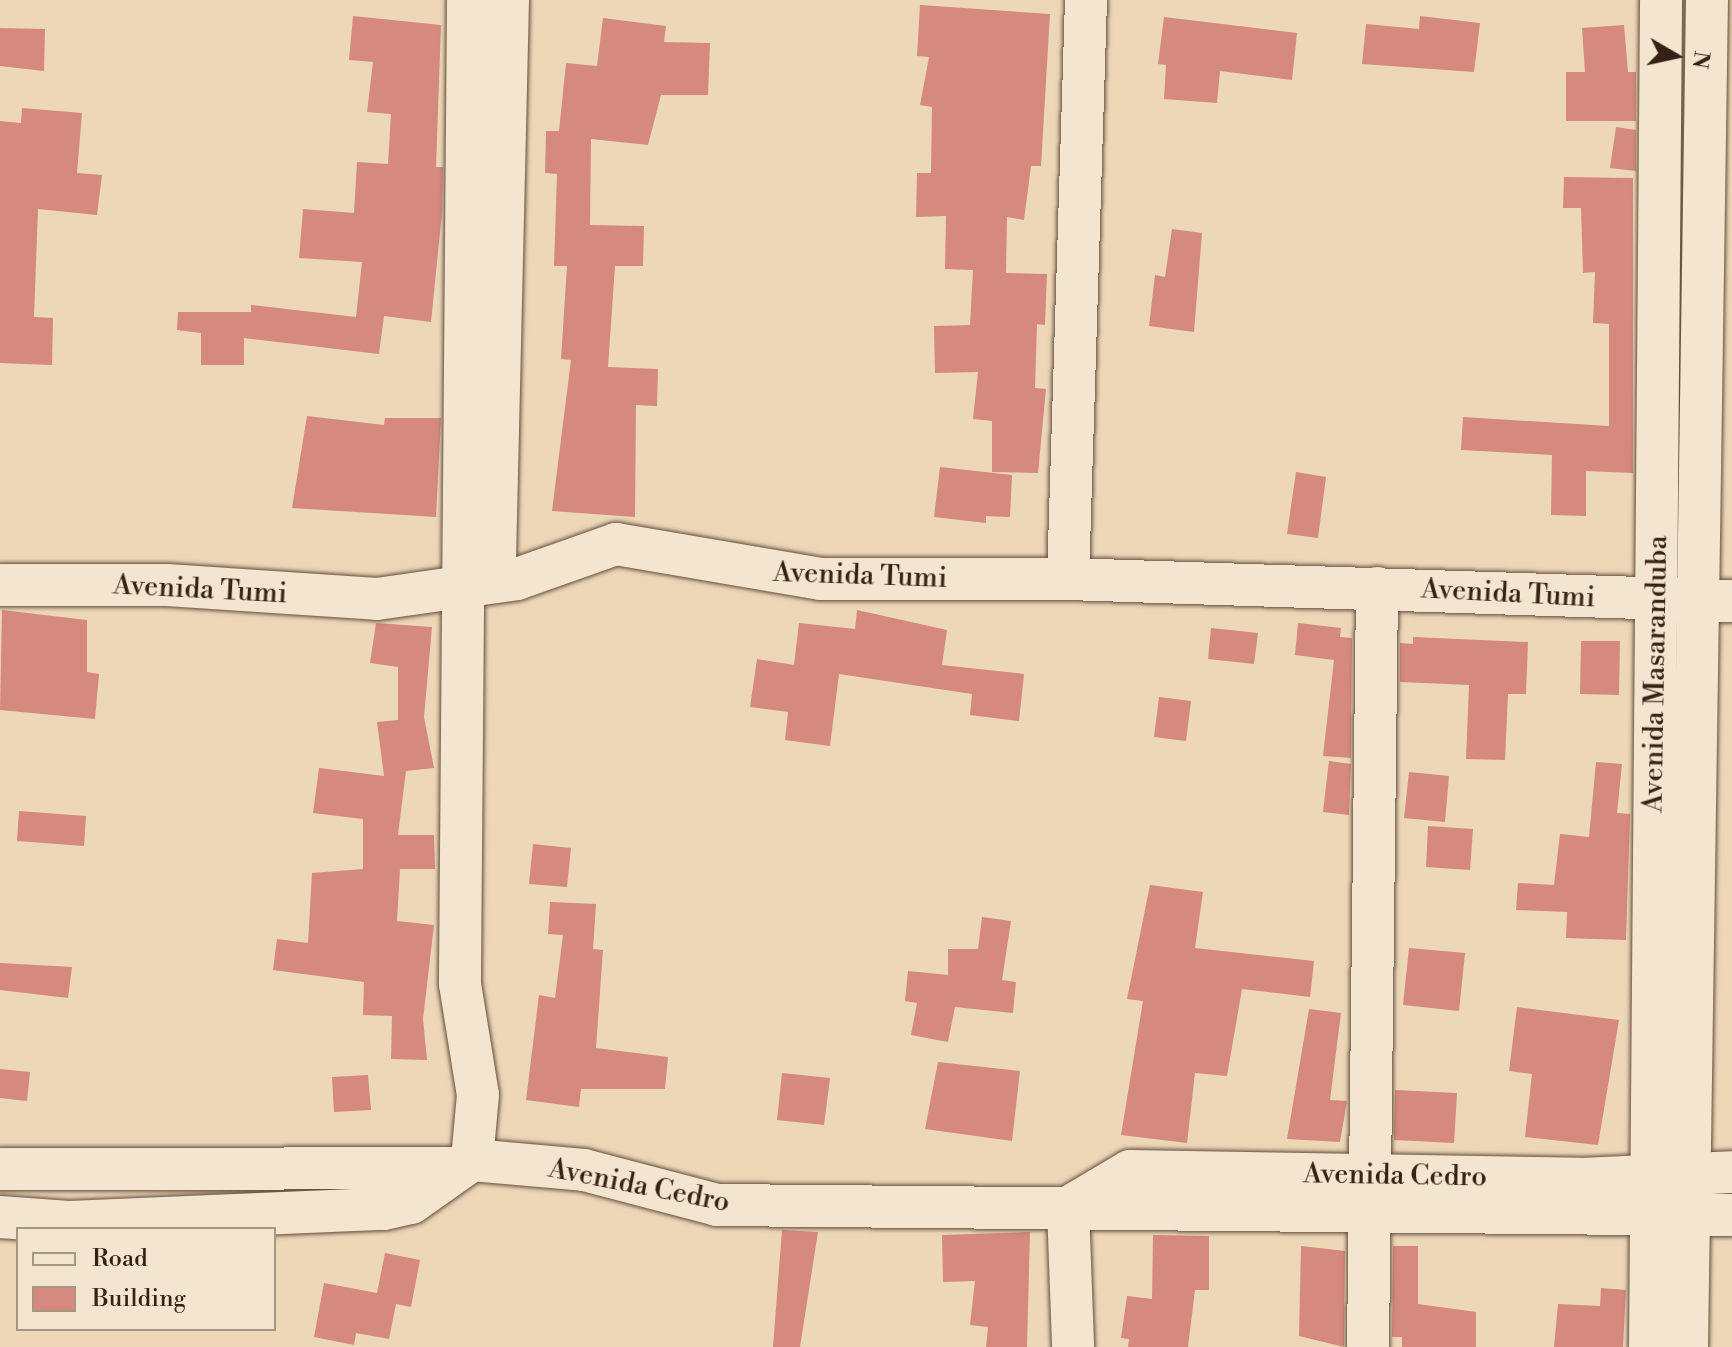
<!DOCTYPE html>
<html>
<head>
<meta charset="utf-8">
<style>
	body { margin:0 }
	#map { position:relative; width:1732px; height:1347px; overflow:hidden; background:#ecd7b7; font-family:"Libre Bodoni",serif }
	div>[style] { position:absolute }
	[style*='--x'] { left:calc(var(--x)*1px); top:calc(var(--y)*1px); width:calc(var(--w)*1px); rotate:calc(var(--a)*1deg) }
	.building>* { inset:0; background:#d6897e }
	.roads { filter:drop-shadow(0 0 2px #644e3e) drop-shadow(0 0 2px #644e3e) }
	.minor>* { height:42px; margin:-21px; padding:0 21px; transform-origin:21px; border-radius:21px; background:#f3e5d0 }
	span { translate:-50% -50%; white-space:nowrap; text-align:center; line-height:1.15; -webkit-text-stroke:7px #f3e5d0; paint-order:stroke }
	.street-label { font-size:28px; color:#372015 }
	.legend { position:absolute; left:16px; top:1227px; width:260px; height:104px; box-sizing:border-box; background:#f3e5d0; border:2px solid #a89685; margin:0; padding:10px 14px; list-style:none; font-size:24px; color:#372015 }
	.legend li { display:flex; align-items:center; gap:16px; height:40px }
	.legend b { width:40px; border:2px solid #a89685 }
	.north { position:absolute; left:1636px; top:16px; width:80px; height:80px; -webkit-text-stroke:6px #f3e5d0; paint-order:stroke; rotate:99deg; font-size:22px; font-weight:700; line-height:32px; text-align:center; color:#372015 }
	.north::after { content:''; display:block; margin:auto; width:28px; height:36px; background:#372015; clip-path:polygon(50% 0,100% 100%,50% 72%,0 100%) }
</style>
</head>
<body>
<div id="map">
	<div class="building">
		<i style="clip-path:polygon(920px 5px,1050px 14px,1041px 166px,1031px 166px,1024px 220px,1007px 217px,1006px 273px,1047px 274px,1045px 325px,1037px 324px,1035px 388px,1046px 389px,1038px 473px,992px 472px,992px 421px,973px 419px,978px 372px,935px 373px,934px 326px,970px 325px,973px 270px,945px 269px,946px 216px,916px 217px,917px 173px,931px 173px,932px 107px,920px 105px,929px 57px,917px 56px)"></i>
		<i style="clip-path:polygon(353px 16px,441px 25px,436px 167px,443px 167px,442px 213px,431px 322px,384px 316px,379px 354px,244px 338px,244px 365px,201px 365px,201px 333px,177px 330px,178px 312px,251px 312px,251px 305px,356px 317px,362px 262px,299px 258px,303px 209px,354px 213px,357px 162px,388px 164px,391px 114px,367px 112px,373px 62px,349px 60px)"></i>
		<i style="clip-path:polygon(1420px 16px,1480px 23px,1474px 72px,1362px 64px,1366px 24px,1419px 29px)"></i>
		<i style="clip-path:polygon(1164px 17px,1297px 33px,1292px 80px,1220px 71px,1217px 103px,1164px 99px,1166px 65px,1158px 64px)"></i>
		<i style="clip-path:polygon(603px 18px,666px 26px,664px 42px,710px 43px,708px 95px,661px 95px,648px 145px,591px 139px,590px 225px,644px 226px,643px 266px,615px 266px,608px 367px,658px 369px,657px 406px,636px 405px,635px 517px,552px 511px,571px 360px,561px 359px,567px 266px,554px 266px,557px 174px,545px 173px,546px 131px,559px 131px,566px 63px,597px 66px)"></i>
		<i style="clip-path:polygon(1624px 25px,1628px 72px,1636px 72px,1636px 121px,1566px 121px,1566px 72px,1585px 72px,1582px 28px)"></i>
		<i style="clip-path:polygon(0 28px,45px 29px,44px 71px,0 66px)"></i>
		<i style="clip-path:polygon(22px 108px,82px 113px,77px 173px,102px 175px,97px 215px,38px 209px,34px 317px,53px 318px,52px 365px,0 363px,0 121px,21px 123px)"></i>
		<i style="clip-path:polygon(1616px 127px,1636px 130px,1636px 171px,1610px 168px)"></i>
		<i style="clip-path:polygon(1564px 177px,1633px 178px,1633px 473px,1586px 471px,1586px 516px,1551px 515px,1552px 455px,1461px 450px,1463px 417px,1609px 426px,1609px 324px,1593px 323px,1595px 272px,1583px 273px,1581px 208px,1563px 208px)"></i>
		<i style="clip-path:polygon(1172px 229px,1202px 233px,1194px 332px,1149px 326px,1155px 275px,1165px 277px)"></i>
		<i style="clip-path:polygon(307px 416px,384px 425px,385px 418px,441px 418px,436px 517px,292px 508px)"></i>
		<i style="clip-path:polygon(940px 467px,1012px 475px,1010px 517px,986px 516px,986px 523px,934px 517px)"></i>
		<i style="clip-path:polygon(1296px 472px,1326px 477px,1318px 538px,1287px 534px)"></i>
		<i style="clip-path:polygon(2px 610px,87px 620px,87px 672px,99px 674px,95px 719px,0 710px)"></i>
		<i style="clip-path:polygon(857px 610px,947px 630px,942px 665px,1024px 674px,1019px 721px,970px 715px,972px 694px,839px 674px,830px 746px,785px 740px,788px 712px,750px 707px,757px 659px,794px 665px,799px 623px,855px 629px)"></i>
		<i style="clip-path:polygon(376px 623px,432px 627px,424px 717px,434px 768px,406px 771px,398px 835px,434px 835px,435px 869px,400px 869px,397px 921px,434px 925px,423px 1019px,427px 1060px,391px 1059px,392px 1016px,363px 1015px,364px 982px,273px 970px,277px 939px,308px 943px,312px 873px,363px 869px,363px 819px,313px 813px,319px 768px,384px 776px,377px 722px,398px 720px,398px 667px,370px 663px)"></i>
		<i style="clip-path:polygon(1298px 623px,1341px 628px,1340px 637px,1352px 638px,1351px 758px,1323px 756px,1334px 660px,1295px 655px)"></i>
		<i style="clip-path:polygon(1211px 628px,1258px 633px,1254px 664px,1208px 659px)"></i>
		<i style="clip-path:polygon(1413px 637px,1528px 642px,1526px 694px,1508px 694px,1505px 760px,1466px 759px,1469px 685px,1400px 682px,1400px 643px,1413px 644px)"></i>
		<i style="clip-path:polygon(1581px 641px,1620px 641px,1619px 695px,1580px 694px)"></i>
		<i style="clip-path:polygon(1159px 697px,1191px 701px,1186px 741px,1154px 737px)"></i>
		<i style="clip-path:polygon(1329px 761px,1351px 764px,1349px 815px,1323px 812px)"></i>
		<i style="clip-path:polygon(1596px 762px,1622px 764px,1617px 813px,1630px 814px,1626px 940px,1566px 938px,1567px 912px,1516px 910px,1518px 883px,1554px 885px,1560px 834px,1589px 837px)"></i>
		<i style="clip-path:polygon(1409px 772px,1449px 776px,1445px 822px,1404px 818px)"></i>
		<i style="clip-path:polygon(19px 811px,86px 816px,84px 846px,17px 841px)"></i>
		<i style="clip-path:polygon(1428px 826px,1473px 829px,1470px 870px,1426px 867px)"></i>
		<i style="clip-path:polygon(533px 844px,571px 848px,567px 887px,529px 884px)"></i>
		<i style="clip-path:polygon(1150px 885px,1203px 892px,1195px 948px,1314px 961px,1310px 997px,1242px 989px,1227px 1076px,1195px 1073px,1187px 1143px,1121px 1135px,1143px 1001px,1127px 999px)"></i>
		<i style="clip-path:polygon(550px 902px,596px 904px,593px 949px,603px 950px,596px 1048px,668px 1057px,665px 1089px,581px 1089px,579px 1107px,526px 1100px,539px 995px,555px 998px,563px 935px,548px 934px)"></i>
		<i style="clip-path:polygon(982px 917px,1011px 921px,1002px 980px,1016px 982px,1013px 1013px,955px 1007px,948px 1042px,911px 1035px,917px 1003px,905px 1001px,908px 971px,948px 975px,948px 949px,978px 949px)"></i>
		<i style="clip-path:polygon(1409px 948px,1465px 953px,1459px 1011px,1403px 1005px)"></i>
		<i style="clip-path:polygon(0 963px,72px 967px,68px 998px,0 990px)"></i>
		<i style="clip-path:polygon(1517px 1007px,1619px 1020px,1598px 1145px,1525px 1137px,1532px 1074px,1509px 1071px)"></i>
		<i style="clip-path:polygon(1309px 1009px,1341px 1013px,1330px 1100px,1347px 1101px,1340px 1142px,1287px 1139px)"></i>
		<i style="clip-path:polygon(938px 1062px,1020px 1071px,1012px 1141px,925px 1129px)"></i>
		<i style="clip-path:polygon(0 1069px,30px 1072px,27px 1101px,0 1098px)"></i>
		<i style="clip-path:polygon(782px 1073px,830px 1078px,824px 1125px,777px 1120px)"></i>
		<i style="clip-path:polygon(368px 1075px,371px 1110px,334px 1112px,332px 1077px)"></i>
		<i style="clip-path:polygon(1395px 1090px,1457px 1093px,1454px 1143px,1394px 1140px)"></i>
		<i style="clip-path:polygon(782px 1230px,818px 1232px,800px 1347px,773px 1347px)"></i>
		<i style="clip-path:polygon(1030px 1232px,1027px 1347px,986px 1347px,988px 1327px,970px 1325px,975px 1281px,943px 1282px,942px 1235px)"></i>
		<i style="clip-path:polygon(1153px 1235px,1209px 1236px,1209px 1290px,1195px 1290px,1188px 1347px,1128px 1347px,1129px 1339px,1121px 1338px,1127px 1296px,1152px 1299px)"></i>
		<i style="clip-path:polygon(1301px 1246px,1345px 1251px,1344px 1347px,1299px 1336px)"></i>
		<i style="clip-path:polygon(1393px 1246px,1418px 1246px,1418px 1304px,1476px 1312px,1476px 1347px,1402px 1347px,1402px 1337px,1392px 1337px)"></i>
		<i style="clip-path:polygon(385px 1253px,420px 1260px,411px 1307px,396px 1304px,389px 1339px,356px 1333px,354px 1345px,314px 1337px,324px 1283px,377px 1293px)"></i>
		<i style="clip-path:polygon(1601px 1288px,1626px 1290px,1623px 1347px,1554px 1347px,1558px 1304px,1600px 1306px)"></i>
	</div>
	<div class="roads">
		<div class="minor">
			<i style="--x:468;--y:0;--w:984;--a:90.47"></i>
			<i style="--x:460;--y:984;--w:112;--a:80.8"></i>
			<i style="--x:478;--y:1095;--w:65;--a:95.3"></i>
			<i style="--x:495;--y:560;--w:560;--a:-88.67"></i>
			<i style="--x:1068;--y:579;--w:579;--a:-88.22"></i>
			<i style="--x:0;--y:585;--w:167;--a:0"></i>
			<i style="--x:167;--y:585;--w:210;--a:3.8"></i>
			<i style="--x:377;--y:599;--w:141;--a:-8.1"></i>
			<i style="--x:517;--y:579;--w:105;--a:-19.5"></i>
			<i style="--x:616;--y:544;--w:208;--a:9.7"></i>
			<i style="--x:821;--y:579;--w:247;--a:0"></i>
			<i style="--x:1068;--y:579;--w:664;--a:1.9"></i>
			<i style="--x:0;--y:1169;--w:452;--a:-0.1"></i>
			<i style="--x:1069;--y:1207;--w:71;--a:-30.5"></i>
			<i style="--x:1130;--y:1171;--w:450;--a:1"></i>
			<i style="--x:1580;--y:1179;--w:152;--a:-2.6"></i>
			<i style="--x:1068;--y:1208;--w:139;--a:87.9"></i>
			<i style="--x:0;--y:1217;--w:69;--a:4.1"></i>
			<i style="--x:69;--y:1222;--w:315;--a:-2.4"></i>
			<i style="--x:384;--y:1209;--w:28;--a:-13"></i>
			<i style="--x:411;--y:1203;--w:75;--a:-35.2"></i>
			<i style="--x:472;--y:1160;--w:112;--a:5.1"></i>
			<i style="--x:584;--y:1170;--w:138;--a:14.7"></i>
			<i style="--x:717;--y:1205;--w:1015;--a:0.56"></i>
			<i style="--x:1368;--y:1347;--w:759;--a:-89.32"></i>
			<i style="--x:1650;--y:1347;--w:1347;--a:-89.53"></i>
			<i style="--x:1687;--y:1347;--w:1347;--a:-89.15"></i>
		</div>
	</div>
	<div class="street-label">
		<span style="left:860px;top:576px;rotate:2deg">Avenida Tumi</span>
		<span style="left:200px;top:590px;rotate:3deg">Avenida Tumi</span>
		<span style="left:1508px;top:594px;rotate:3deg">Avenida Tumi</span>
		<span style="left:1656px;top:674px;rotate:-89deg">Avenida Masaranduba</span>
		<span style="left:1395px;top:1176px;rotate:1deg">Avenida Cedro</span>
		<span style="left:639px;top:1186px;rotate:11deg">Avenida Cedro</span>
	</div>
	<ul class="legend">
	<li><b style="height:10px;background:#f3e5d0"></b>Road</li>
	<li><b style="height:22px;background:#d6897e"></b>Building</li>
	</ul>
	<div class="north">N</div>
</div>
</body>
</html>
